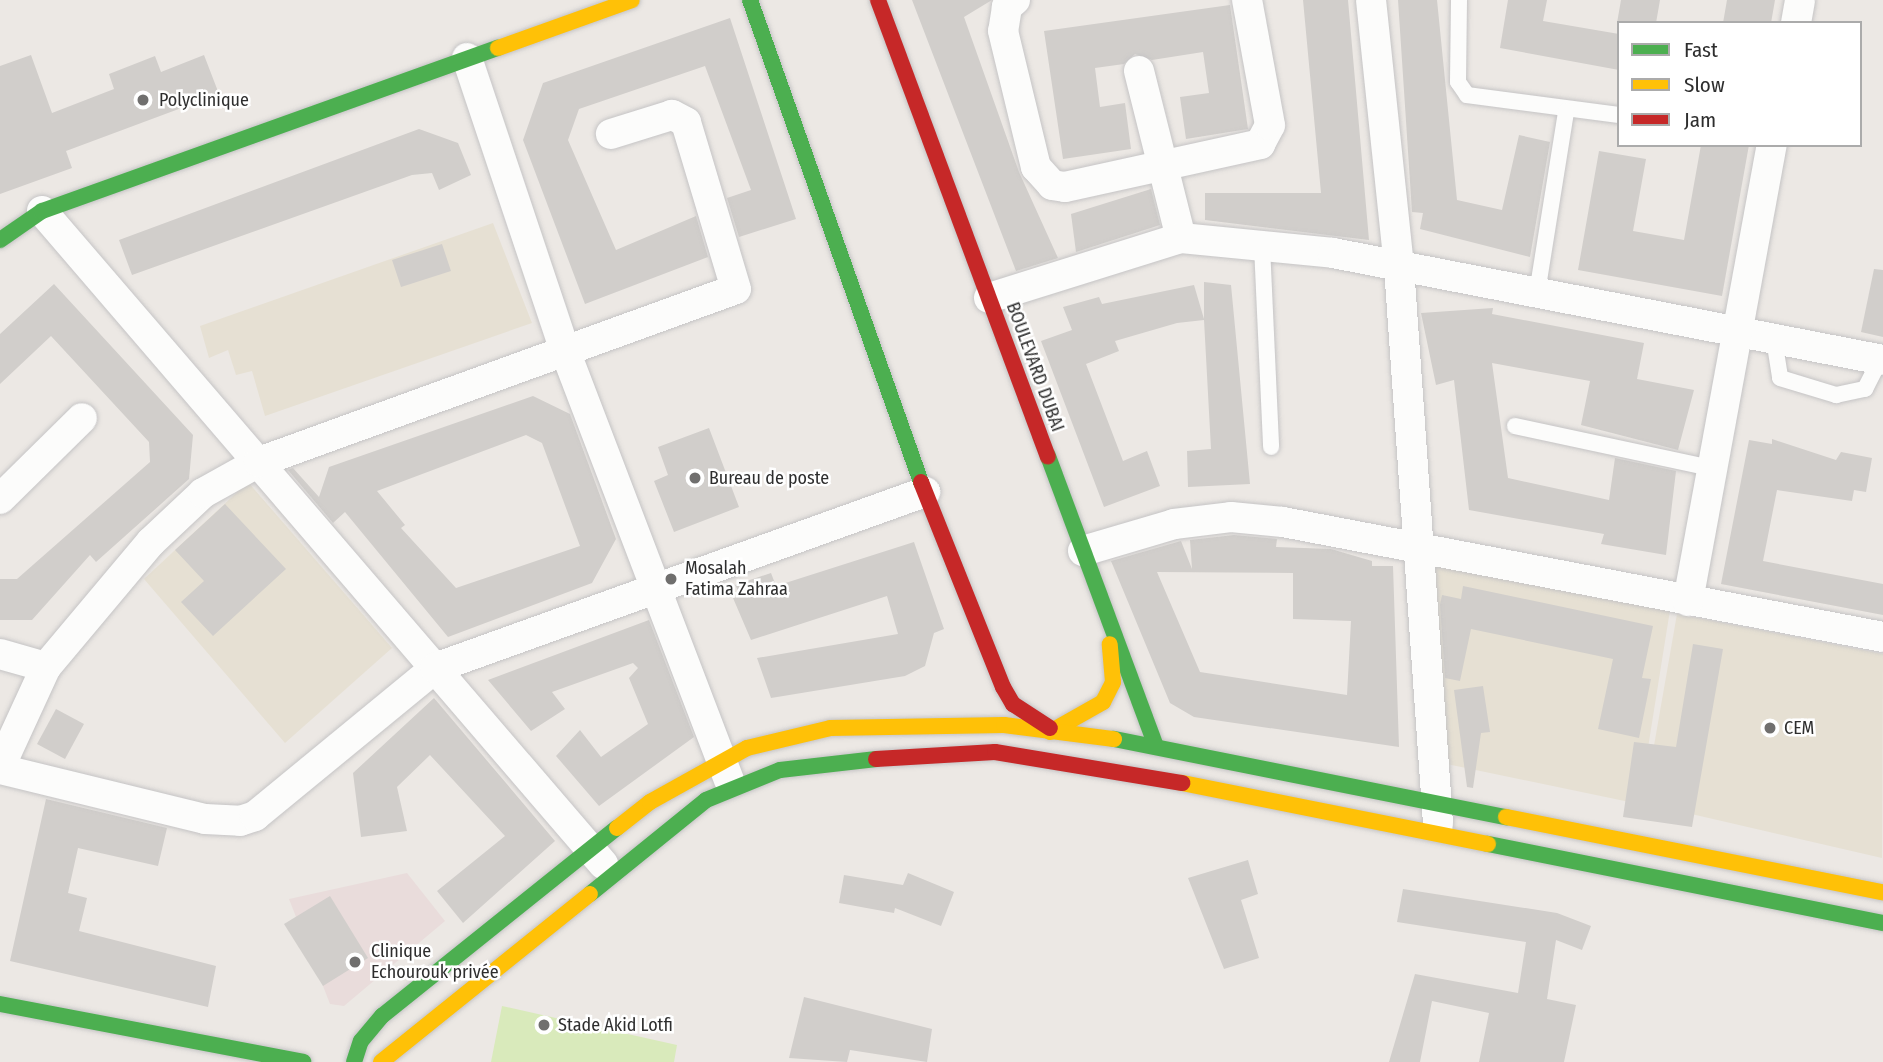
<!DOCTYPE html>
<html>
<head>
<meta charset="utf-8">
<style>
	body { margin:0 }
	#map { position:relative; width:1883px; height:1062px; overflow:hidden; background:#ece8e4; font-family:"Fira Sans Condensed",sans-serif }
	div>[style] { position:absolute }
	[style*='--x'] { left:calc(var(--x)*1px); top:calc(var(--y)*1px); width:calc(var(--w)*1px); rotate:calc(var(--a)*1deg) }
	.education>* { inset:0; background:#e6e0d3 }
	.medical>* { inset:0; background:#e9dcdb }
	.pitch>* { inset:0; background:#d9eabb }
	.building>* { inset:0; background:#d1cecb }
	.roads { filter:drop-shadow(0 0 2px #c5c4c5) drop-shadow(0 0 2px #c5c4c5) }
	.lane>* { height:16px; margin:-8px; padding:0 8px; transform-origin:8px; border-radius:8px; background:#fcfcfb }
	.street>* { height:30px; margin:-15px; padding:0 15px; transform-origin:15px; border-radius:15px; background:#fcfcfb }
	.fast>* { height:16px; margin:-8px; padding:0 8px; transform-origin:8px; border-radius:8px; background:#4caf50 }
	.slow>* { height:16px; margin:-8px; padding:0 8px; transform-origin:8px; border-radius:8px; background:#ffc107 }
	.jam>* { height:16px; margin:-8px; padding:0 8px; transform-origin:8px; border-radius:8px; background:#c62828 }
	.dots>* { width:19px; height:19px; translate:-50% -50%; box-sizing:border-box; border:4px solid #fff; border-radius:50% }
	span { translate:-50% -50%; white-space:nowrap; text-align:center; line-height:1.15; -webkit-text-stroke:5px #fff; paint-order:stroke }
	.poi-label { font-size:18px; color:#2e2e2e }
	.left { translate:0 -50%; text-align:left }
	.street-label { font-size:18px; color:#2e2e2e }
	.legend { position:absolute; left:1617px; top:21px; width:245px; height:126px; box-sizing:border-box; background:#fff; border:2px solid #ababab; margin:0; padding:9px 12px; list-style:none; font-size:21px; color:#2e2e2e }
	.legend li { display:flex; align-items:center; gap:14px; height:35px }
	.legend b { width:35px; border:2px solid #ababab }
</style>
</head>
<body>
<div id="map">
	<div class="education">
		<i style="clip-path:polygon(493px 223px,532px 323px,265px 416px,252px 371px,236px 375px,228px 350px,209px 358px,200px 326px)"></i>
		<i style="clip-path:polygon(248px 482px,392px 648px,285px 743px,144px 579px)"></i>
		<i style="clip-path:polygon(1449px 564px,1670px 610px,1639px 804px,1442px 763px,1429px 568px)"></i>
		<i style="clip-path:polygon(1677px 614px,1883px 654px,1882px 858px,1644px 803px)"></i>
	</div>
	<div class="medical">
		<i style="clip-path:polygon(407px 873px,445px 921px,344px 1006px,330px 1004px,289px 899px)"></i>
	</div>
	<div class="pitch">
		<i style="clip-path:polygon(502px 1006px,677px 1045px,674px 1062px,491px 1062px)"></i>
	</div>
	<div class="building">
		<i style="clip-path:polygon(912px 0,992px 0,964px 17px,1019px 172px,1058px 258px,1016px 271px)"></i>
		<i style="clip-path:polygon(1303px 0,1348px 0,1369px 240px,1205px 220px,1205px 193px,1321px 193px)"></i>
		<i style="clip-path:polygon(1398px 0,1437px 0,1457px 200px,1502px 210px,1519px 135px,1550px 142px,1530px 257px,1420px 229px,1423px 213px,1412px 212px)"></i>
		<i style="clip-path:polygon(1508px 0,1547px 0,1543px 21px,1619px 34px,1619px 70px,1500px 48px)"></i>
		<i style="clip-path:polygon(1621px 0,1660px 0,1656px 23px,1617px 23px)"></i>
		<i style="clip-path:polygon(1727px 0,1775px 0,1771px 23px,1723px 23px)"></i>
		<i style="clip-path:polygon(1230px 5px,1248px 129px,1186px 139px,1180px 97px,1209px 93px,1203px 52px,1152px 60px,1135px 54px,1124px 64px,1095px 68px,1100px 107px,1125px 103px,1131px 149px,1063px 159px,1044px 31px)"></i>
		<i style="clip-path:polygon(730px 18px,796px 219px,739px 237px,727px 198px,751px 190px,705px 66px,579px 109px,568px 140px,616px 250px,696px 216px,708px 257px,585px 304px,523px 140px,543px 83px)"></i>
		<i style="clip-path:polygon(31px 55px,52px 113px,114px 89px,109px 74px,155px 56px,161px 72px,204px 55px,219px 94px,66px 151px,72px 168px,0 194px,0 66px)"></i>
		<i style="clip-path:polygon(419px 129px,458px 143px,471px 175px,439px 190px,432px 173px,412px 175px,132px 275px,119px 240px)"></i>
		<i style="clip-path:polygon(1701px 145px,1749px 145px,1722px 296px,1578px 270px,1599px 151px,1646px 159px,1633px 231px,1684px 240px)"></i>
		<i style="clip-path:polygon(1151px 189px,1160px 225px,1076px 252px,1071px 214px)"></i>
		<i style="clip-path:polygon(442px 244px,451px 271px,401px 287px,392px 260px)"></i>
		<i style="clip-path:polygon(1874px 269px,1883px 270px,1883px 337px,1861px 332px)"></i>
		<i style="clip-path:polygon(1204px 282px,1231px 285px,1250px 484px,1188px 487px,1187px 451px,1211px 449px,1204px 320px,1177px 323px,1115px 341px,1119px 351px,1086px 364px,1123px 461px,1147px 451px,1160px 486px,1104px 507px,1041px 341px,1072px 330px,1063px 307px,1099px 297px,1102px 304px,1194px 285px,1204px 319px)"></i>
		<i style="clip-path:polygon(54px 284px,193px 435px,189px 479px,96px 562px,90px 555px,32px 620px,0 620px,0 579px,17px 579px,150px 462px,149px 442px,51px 336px,0 384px,0 334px)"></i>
		<i style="clip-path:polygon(1493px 308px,1492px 314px,1644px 343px,1637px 379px,1694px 390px,1678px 450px,1581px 425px,1590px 381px,1492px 363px,1508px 478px,1609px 500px,1615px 458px,1676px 471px,1666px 555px,1601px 544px,1604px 534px,1469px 510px,1454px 380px,1436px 385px,1421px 313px)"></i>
		<i style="clip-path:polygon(evenodd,533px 396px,570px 414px,616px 539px,592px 583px,448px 637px,345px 512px,333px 523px,288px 470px,293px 468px,319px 497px,329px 467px,533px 396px,526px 435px,542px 443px,580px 546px,456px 588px,401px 528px,405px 525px,377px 491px,526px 435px)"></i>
		<i style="clip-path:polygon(709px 428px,739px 507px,674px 532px,654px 481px,668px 475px,658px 447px)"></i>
		<i style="clip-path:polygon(1772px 439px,1836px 460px,1841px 452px,1872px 458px,1866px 492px,1854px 490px,1852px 501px,1777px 490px,1763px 561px,1883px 584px,1883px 615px,1721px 584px,1749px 440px,1772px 444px)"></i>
		<i style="clip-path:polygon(225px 504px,286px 569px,213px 636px,181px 602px,204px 581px,175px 550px)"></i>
		<i style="clip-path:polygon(evenodd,1234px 535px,1277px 539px,1276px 547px,1331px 549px,1372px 561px,1372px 566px,1393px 566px,1399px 747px,1194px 717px,1170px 703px,1111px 561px,1181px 541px,1192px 569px,1190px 540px,1234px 535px,1157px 572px,1293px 573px,1293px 619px,1351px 621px,1347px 695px,1200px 672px,1157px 572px)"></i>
		<i style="clip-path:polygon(914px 542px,944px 629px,934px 633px,925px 666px,905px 676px,771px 698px,757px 658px,898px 634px,887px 596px,751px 640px,733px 598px,741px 596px,735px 585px,771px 573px,776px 586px)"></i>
		<i style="clip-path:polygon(1463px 586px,1653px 626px,1642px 678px,1651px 679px,1639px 738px,1598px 729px,1613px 659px,1471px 629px,1460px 681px,1445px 678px,1440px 605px,1442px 595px,1461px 599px)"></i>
		<i style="clip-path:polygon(649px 620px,694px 737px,599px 806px,556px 756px,580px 730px,601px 757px,648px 724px,629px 678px,638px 668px,633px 663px,552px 692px,565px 709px,531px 731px,488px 680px)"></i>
		<i style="clip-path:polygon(1693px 644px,1723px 649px,1692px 827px,1623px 817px,1634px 742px,1676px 747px)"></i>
		<i style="clip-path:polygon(1483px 686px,1490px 732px,1481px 733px,1473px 788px,1467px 787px,1454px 690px)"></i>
		<i style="clip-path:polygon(434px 698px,555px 841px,463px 923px,437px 891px,505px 836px,430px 755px,397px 787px,407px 831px,361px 837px,353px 773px)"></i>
		<i style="clip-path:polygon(56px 709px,84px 724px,65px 759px,37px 744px)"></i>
		<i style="clip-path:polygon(46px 799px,167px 828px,158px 866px,78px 848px,68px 893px,87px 898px,79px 931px,216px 966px,208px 1007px,10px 961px)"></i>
		<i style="clip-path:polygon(1248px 860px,1258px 894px,1241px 900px,1259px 958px,1224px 969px,1188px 878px)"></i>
		<i style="clip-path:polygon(908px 873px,954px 892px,941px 926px,895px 908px,894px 913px,839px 903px,844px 875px,903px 885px)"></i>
		<i style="clip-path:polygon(1403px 889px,1557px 913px,1591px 926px,1582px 950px,1556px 940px,1547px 999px,1576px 1005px,1564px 1062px,1479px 1062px,1489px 1013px,1432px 1001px,1420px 1062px,1389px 1062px,1415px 974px,1518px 993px,1526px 942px,1397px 922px)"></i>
		<i style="clip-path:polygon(330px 896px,368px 958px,323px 986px,284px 924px)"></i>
		<i style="clip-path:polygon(804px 997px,932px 1029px,927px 1062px,850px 1050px,847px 1062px,789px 1058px)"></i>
	</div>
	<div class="roads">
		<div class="lane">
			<i style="--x:1459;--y:0;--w:82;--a:90.7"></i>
			<i style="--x:1458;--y:82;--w:16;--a:55"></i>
			<i style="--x:1467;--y:95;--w:153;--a:7.5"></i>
			<i style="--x:1262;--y:246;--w:201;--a:87.4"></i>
			<i style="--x:1537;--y:293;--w:184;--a:-80.9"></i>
			<i style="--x:1774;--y:339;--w:39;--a:81"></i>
			<i style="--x:1780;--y:378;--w:59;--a:16.9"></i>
			<i style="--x:1836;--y:395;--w:30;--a:-12"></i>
			<i style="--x:1865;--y:389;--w:33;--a:-63"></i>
			<i style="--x:1515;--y:426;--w:200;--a:12.1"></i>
		</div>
		<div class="street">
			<i style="--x:1015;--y:0;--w:11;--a:139"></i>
			<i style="--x:1007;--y:7;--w:24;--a:99"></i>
			<i style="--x:1003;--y:31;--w:140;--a:76.4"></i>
			<i style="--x:1036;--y:167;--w:24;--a:48"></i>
			<i style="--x:1052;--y:185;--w:13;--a:9"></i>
			<i style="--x:1065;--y:187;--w:200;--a:-12.4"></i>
			<i style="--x:1260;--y:144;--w:21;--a:-62"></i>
			<i style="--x:1270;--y:125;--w:127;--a:-100.4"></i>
			<i style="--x:1371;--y:0;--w:268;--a:84"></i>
			<i style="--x:1399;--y:267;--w:558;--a:85.99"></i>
			<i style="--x:1796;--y:23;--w:23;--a:-80"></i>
			<i style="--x:467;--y:58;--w:306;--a:71.5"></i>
			<i style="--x:564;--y:348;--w:462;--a:69.1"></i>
			<i style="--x:1139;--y:71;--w:172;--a:75.9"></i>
			<i style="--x:42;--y:211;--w:861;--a:49.33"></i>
			<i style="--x:989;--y:298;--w:201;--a:-17.4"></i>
			<i style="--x:1181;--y:238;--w:153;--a:5.6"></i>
			<i style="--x:1333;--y:253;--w:560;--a:11.01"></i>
			<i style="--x:0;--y:499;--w:115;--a:-44.6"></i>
			<i style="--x:1083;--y:551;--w:95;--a:-16.5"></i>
			<i style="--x:1174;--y:524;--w:57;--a:-7"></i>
			<i style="--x:1231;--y:517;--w:52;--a:5.5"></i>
			<i style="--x:1283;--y:522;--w:611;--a:10.85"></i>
			<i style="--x:1688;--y:601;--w:464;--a:-79.6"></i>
			<i style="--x:0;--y:654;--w:48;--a:15.8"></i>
			<i style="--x:0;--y:767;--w:110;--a:-65.3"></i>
			<i style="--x:46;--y:667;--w:163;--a:-50"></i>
			<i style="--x:151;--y:542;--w:71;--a:-43.3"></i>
			<i style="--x:203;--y:493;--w:64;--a:-29"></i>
			<i style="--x:259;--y:462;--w:507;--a:-19.93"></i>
			<i style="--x:736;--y:289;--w:174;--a:-106.7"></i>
			<i style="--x:686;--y:122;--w:16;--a:-153"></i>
			<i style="--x:672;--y:115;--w:64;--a:162.7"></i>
			<i style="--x:0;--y:769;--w:211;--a:13.7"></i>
			<i style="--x:205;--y:819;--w:35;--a:3"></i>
			<i style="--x:240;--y:821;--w:16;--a:-18"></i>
			<i style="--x:255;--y:816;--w:233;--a:-39.4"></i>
			<i style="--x:435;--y:668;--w:521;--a:-19.76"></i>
		</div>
		<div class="fast">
			<i style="--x:750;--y:0;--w:511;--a:70.47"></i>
			<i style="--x:0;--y:240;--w:51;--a:-34.6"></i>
			<i style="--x:42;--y:211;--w:484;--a:-19.7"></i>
			<i style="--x:1048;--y:456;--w:310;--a:69.6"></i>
			<i style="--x:1114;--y:739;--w:400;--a:11.3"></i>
			<i style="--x:1488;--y:844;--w:403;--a:11.3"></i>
			<i style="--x:590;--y:894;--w:149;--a:-39"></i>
			<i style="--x:706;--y:800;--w:80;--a:-22.1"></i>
			<i style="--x:780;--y:770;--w:97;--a:-6.5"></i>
			<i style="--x:0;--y:1004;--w:309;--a:10.8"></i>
			<i style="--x:354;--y:1062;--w:22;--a:-72"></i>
			<i style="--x:361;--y:1041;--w:33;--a:-50"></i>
			<i style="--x:382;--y:1016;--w:301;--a:-38.7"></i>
		</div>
		<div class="slow">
			<i style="--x:498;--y:48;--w:142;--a:-19.7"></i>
			<i style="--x:1050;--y:732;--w:61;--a:-29.5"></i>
			<i style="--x:1103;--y:702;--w:22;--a:-63"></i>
			<i style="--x:1113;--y:682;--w:38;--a:-95"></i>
			<i style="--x:1182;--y:783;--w:312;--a:11.3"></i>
			<i style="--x:1506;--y:817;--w:384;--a:11.3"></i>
			<i style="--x:617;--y:828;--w:42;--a:-38.2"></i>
			<i style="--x:650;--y:802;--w:111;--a:-29.1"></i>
			<i style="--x:747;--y:748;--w:85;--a:-13.5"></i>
			<i style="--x:830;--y:728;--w:174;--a:-1"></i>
			<i style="--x:1004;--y:725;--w:111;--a:7.3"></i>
			<i style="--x:381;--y:1062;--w:268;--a:-38.8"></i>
		</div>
		<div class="jam">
			<i style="--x:878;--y:0;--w:487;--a:69.6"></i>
			<i style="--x:921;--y:482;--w:221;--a:68.2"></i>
			<i style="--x:1003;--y:687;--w:20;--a:60"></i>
			<i style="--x:1013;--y:704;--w:44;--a:33"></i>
			<i style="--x:876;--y:759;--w:119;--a:-3.4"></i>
			<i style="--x:995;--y:752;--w:190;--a:9.4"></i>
		</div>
	</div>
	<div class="dots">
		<i style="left:143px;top:100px;background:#706f6e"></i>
		<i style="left:695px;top:478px;background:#706f6e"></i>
		<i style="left:671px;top:579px;background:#706f6e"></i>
		<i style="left:1770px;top:728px;background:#706f6e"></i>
		<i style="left:355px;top:962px;background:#706f6e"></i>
		<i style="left:544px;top:1025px;background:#706f6e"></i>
	</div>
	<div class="poi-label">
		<span class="left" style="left:159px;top:100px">Polyclinique</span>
		<span class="left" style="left:709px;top:478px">Bureau de poste</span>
		<span class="left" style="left:685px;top:579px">Mosalah<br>Fatima Zahraa</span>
		<span class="left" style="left:1784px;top:728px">CEM</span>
		<span class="left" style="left:371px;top:962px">Clinique<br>Echourouk privée</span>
		<span class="left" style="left:558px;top:1025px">Stade Akid Lotfi</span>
	</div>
	<div class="street-label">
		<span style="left:1035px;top:367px;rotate:70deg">BOULEVARD DUBAI</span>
	</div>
	<ul class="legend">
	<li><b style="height:9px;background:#4caf50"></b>Fast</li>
	<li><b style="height:9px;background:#ffc107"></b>Slow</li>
	<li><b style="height:9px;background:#c62828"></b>Jam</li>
	</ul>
</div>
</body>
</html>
